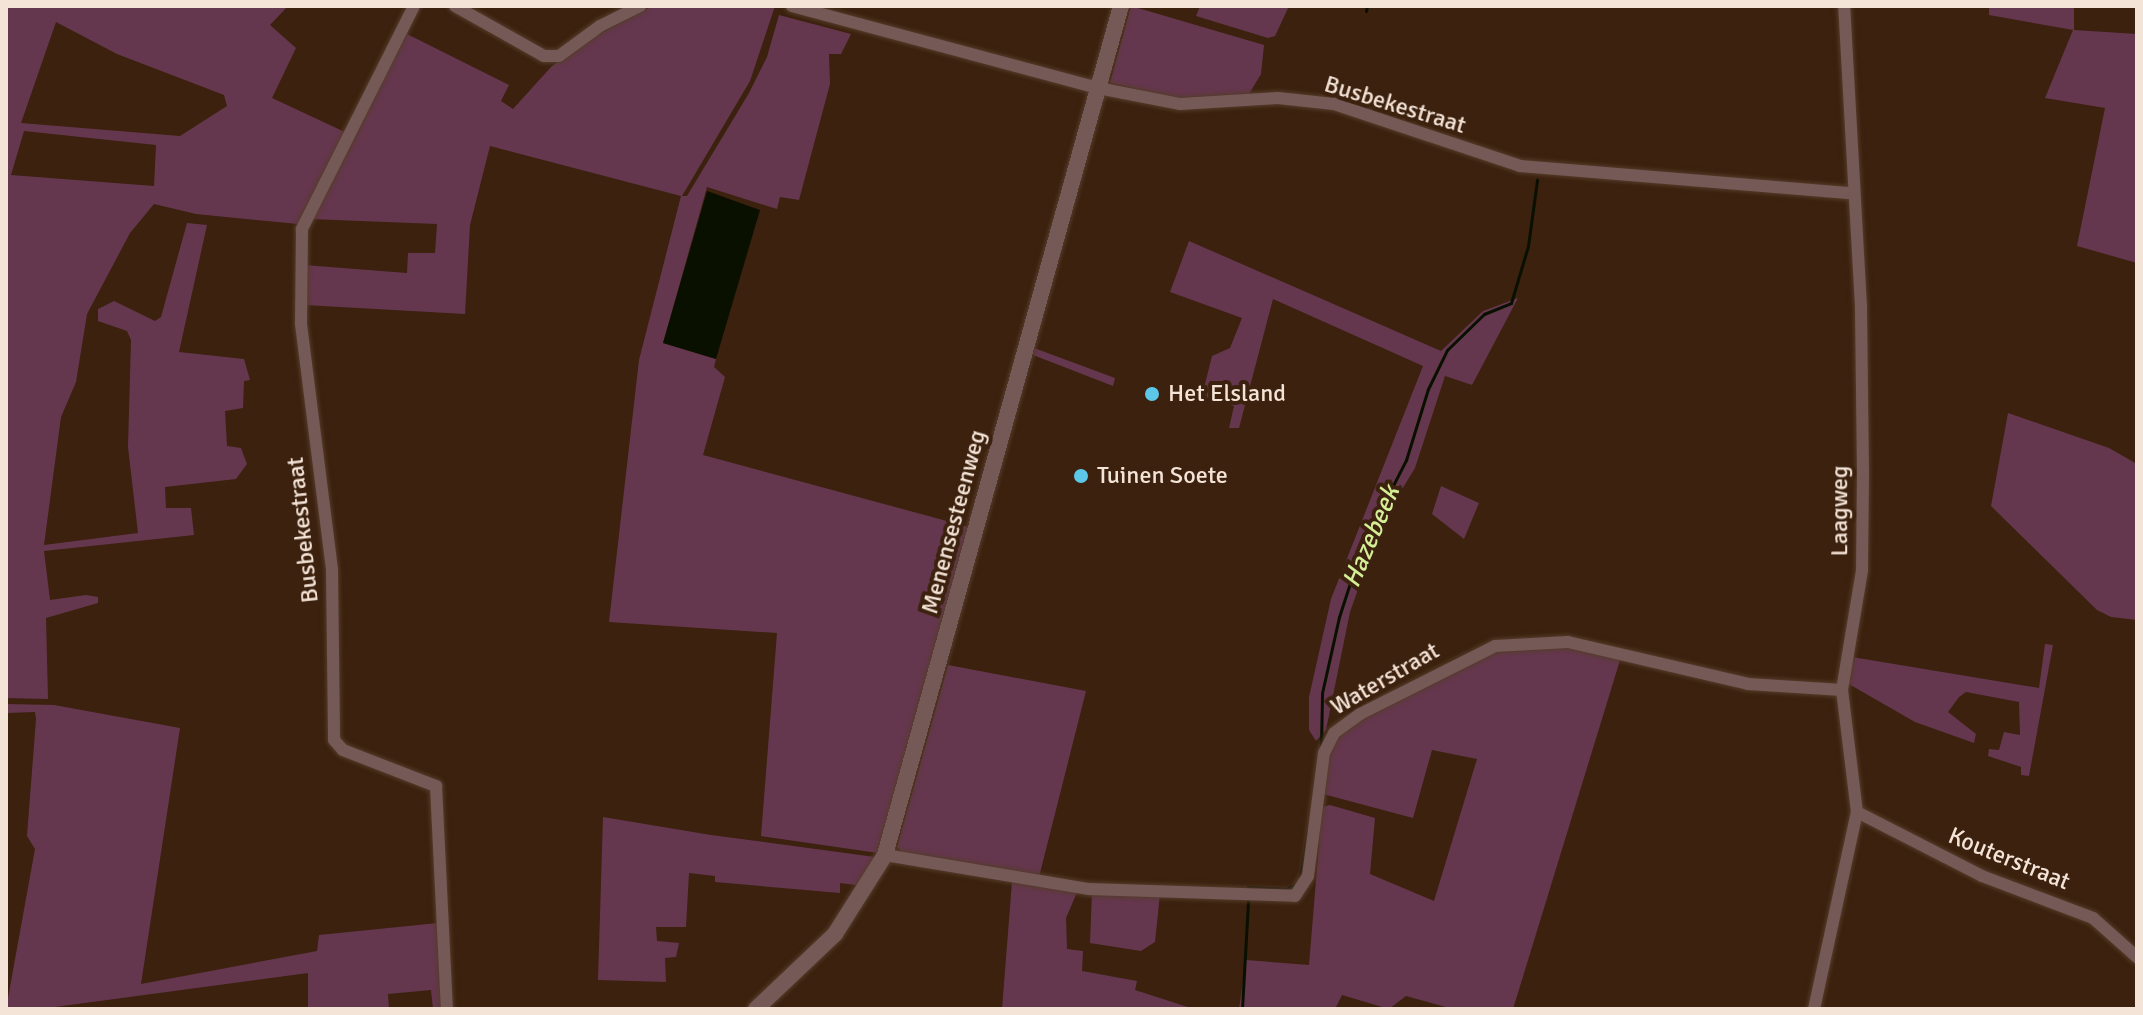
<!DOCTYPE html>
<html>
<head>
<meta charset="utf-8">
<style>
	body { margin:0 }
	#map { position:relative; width:2143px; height:1015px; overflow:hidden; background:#3b210e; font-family:Signika,sans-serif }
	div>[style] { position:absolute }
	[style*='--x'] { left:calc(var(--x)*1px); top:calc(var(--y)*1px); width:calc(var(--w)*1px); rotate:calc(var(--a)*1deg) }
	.green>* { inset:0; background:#65374e }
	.water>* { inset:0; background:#0a1000 }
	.stream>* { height:3px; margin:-1.5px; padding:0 1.5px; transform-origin:1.5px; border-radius:1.5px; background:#0a1000 }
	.roads { filter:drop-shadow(0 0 2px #553c2a) drop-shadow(0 0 2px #553c2a) }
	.minor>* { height:12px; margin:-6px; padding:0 6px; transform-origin:6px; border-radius:6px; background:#755957 }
	.tertiary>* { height:16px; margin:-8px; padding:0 8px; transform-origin:8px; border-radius:8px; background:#755957 }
	.dots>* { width:22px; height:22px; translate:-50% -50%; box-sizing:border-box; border:4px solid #3b210e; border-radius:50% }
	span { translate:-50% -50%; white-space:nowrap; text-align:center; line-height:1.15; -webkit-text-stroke:8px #3b210e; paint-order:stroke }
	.street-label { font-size:24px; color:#f4e3d7 }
	.poi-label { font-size:24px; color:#f4e3d7 }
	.left { translate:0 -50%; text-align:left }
	.water-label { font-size:26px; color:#d4ee97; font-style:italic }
	.frame { position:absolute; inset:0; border:8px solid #f4e3d7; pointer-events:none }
</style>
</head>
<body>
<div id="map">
	<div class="green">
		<i style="clip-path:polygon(evenodd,6px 6px,288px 6px,270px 25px,296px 48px,272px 98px,347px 133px,298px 224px,196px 214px,154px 204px,130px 233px,87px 314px,76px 382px,61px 417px,44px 545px,138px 533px,128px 447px,131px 340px,127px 331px,98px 321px,98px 309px,114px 301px,155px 321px,161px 317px,187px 223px,207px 225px,179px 352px,244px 359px,250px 380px,244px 381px,243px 408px,225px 411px,227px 446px,241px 448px,247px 464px,236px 479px,165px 487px,166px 508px,191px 508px,194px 535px,44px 551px,50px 600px,86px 595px,98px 597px,98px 603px,46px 618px,48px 699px,6px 698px,6px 6px,56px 22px,117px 54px,224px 95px,227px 106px,180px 136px,21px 123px,56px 22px,6px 6px,24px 131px,156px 145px,154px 186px,11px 175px,24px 131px)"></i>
		<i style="clip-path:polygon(652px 6px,775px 6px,750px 81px,682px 196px,687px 196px,749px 93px,767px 57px,779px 15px,851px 34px,841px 54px,829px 54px,830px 84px,799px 200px,780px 197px,777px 209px,707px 187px,663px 343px,716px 359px,714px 367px,725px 377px,703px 455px,969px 527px,878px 853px,761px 836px,777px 633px,609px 622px,639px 360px,681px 196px,490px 146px,470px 225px,465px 314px,305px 305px,304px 265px,407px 273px,408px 253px,435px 253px,437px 224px,310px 219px,407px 34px,509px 85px,501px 101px,513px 109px,551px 67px,582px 43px)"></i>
		<i style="clip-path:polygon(1131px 6px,1264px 45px,1261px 74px,1249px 94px,1175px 98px,1110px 83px)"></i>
		<i style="clip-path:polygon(1200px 6px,1289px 6px,1275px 36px,1268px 38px,1196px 16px)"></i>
		<i style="clip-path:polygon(1989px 6px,2074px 6px,2074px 30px,2137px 34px,2137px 263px,2077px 246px,2105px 108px,2045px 98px,2073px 30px,1989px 15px)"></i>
		<i style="clip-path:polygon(1189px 241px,1441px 351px,1483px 311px,1518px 298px,1472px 385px,1445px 376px,1415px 468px,1382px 522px,1350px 612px,1326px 730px,1316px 741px,1309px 730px,1309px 697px,1331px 599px,1423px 366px,1273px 299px,1239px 428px,1229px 428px,1234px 406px,1202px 396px,1212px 356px,1230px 348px,1242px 318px,1170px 292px)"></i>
		<i style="clip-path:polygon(1034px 348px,1115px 378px,1113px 386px,1033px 355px)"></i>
		<i style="clip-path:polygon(2008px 413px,2109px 448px,2137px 464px,2137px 620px,2111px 617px,2097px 610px,1991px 506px)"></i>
		<i style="clip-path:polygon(1441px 486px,1479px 503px,1464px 539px,1432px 514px)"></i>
		<i style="clip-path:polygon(2045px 644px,2053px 645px,2029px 776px,2021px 775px,2021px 767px,1988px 756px,1989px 749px,1999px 750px,2004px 732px,2020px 735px,2019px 702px,1966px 692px,1959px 697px,1948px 712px,1976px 734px,1974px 743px,1915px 722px,1847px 683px,1852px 657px,2039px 688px)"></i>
		<i style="clip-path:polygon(1565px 645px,1621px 657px,1513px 1009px,1453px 1009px,1406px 996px,1389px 1009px,1342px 995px,1335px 1009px,1239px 1009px,1246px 960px,1309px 965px,1322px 807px,1330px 805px,1375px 818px,1370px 874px,1434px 901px,1477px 759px,1432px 750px,1413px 818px,1323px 794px,1325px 763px,1340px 730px,1486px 653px)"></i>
		<i style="clip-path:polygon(948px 665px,1086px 691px,1039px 877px,901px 852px,897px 847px)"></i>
		<i style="clip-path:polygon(6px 704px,54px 705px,180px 728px,141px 984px,317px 951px,319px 935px,438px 923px,443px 1009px,433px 1009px,431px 990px,388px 994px,389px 1009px,308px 1009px,308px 973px,40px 1009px,6px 1009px,35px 849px,27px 836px,36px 719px,35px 712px,6px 713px)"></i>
		<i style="clip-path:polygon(603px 817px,711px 835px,875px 857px,863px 886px,840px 883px,840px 893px,715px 882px,715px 876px,689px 873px,686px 927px,656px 927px,657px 941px,679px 943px,676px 957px,665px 958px,666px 982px,598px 980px)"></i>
		<i style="clip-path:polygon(1012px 882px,1078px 890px,1066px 918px,1067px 949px,1083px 951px,1082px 971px,1137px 981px,1135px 990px,1194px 1009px,1002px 1009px)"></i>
		<i style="clip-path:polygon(1092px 892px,1160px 894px,1155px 942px,1141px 951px,1090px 943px)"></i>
	</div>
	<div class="water">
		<i style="clip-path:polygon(707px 191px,760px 210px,716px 359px,663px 343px)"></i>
	</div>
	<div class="stream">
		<i style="--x:1366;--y:11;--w:5;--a:-79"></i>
		<i style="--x:1321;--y:747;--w:54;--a:-88.9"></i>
		<i style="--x:1322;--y:693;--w:78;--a:-77.4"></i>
		<i style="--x:1339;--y:617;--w:75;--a:-72.1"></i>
		<i style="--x:1362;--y:546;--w:97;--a:-62.9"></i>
		<i style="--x:1406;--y:460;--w:74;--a:-72.8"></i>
		<i style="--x:1428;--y:389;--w:43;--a:-64"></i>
		<i style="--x:1447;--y:350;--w:52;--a:-44.2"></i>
		<i style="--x:1484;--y:314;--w:29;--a:-22"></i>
		<i style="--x:1511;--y:303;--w:59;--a:-73.4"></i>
		<i style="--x:1528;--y:246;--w:67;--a:-82.2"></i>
		<i style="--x:1248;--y:887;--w:38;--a:3"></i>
		<i style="--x:1286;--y:889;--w:14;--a:-25"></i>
		<i style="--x:1299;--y:883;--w:54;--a:-80.4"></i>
		<i style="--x:1242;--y:1009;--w:109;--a:-86.8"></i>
	</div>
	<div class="roads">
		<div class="minor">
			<i style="--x:414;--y:6;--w:250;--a:116.7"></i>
			<i style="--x:302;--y:229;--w:95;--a:90.6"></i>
			<i style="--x:301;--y:324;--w:248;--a:82.8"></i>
			<i style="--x:332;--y:570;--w:170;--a:89.3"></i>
			<i style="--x:334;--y:740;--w:13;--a:48"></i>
			<i style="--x:343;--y:750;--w:100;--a:21.2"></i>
			<i style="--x:436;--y:786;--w:223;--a:87.2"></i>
			<i style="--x:455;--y:6;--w:102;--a:29.3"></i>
			<i style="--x:544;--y:56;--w:15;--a:0"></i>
			<i style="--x:559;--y:56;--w:51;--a:-36.2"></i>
			<i style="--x:600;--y:26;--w:45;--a:-26.6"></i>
			<i style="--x:792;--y:6;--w:317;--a:15"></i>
			<i style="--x:1098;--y:88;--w:84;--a:11"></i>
			<i style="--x:1180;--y:104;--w:98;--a:-3.5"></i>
			<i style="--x:1278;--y:98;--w:56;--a:6.1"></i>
			<i style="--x:1334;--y:104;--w:196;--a:18.4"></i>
			<i style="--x:1520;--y:166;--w:332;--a:4.7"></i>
			<i style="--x:1857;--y:812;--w:140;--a:27.1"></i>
			<i style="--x:1982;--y:876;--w:119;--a:20.7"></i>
			<i style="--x:2093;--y:918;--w:59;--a:41.6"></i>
			<i style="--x:885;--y:855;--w:207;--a:9.5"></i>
			<i style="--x:1089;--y:889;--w:206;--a:1.9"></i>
			<i style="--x:1295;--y:896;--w:24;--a:-57"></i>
			<i style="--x:1308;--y:876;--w:124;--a:-82.6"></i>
			<i style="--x:1324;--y:753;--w:22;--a:-63"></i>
			<i style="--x:1334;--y:733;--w:32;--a:-36"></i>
			<i style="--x:1360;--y:714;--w:151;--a:-26.7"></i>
			<i style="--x:1495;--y:646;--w:73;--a:-3.1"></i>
			<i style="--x:1568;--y:642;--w:185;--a:13.1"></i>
			<i style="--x:1748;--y:684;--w:94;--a:3.7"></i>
			<i style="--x:1814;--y:1009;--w:202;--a:-77.7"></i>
			<i style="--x:1857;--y:812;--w:123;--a:-97"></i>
			<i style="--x:1842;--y:690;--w:122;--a:-80.5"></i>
			<i style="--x:1862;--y:570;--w:97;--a:-89.4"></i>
			<i style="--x:1863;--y:473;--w:166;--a:-90.7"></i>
			<i style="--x:1861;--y:307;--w:301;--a:-93.2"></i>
		</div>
		<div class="tertiary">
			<i style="--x:756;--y:1009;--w:109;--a:-43.5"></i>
			<i style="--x:835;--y:934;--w:93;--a:-57.7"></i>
			<i style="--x:885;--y:855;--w:881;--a:-74.47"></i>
		</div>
	</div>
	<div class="dots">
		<i style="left:1152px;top:394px;background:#5dc7e8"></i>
		<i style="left:1081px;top:476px;background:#5dc7e8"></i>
	</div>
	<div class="street-label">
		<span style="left:1395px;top:105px;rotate:17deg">Busbekestraat</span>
		<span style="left:1840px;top:511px;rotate:-90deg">Laagweg</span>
		<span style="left:954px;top:522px;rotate:-75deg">Menensesteenweg</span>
		<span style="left:303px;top:530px;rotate:-96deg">Busbekestraat</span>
		<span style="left:1385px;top:679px;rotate:-30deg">Waterstraat</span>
		<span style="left:2009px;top:859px;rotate:22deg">Kouterstraat</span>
	</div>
	<div class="poi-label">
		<span class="left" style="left:1168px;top:394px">Het Elsland</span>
		<span class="left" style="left:1097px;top:476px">Tuinen Soete</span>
	</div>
	<div class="water-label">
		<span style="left:1372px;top:537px;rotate:-67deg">Hazebeek</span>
	</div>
	<div class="frame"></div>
</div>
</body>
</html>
